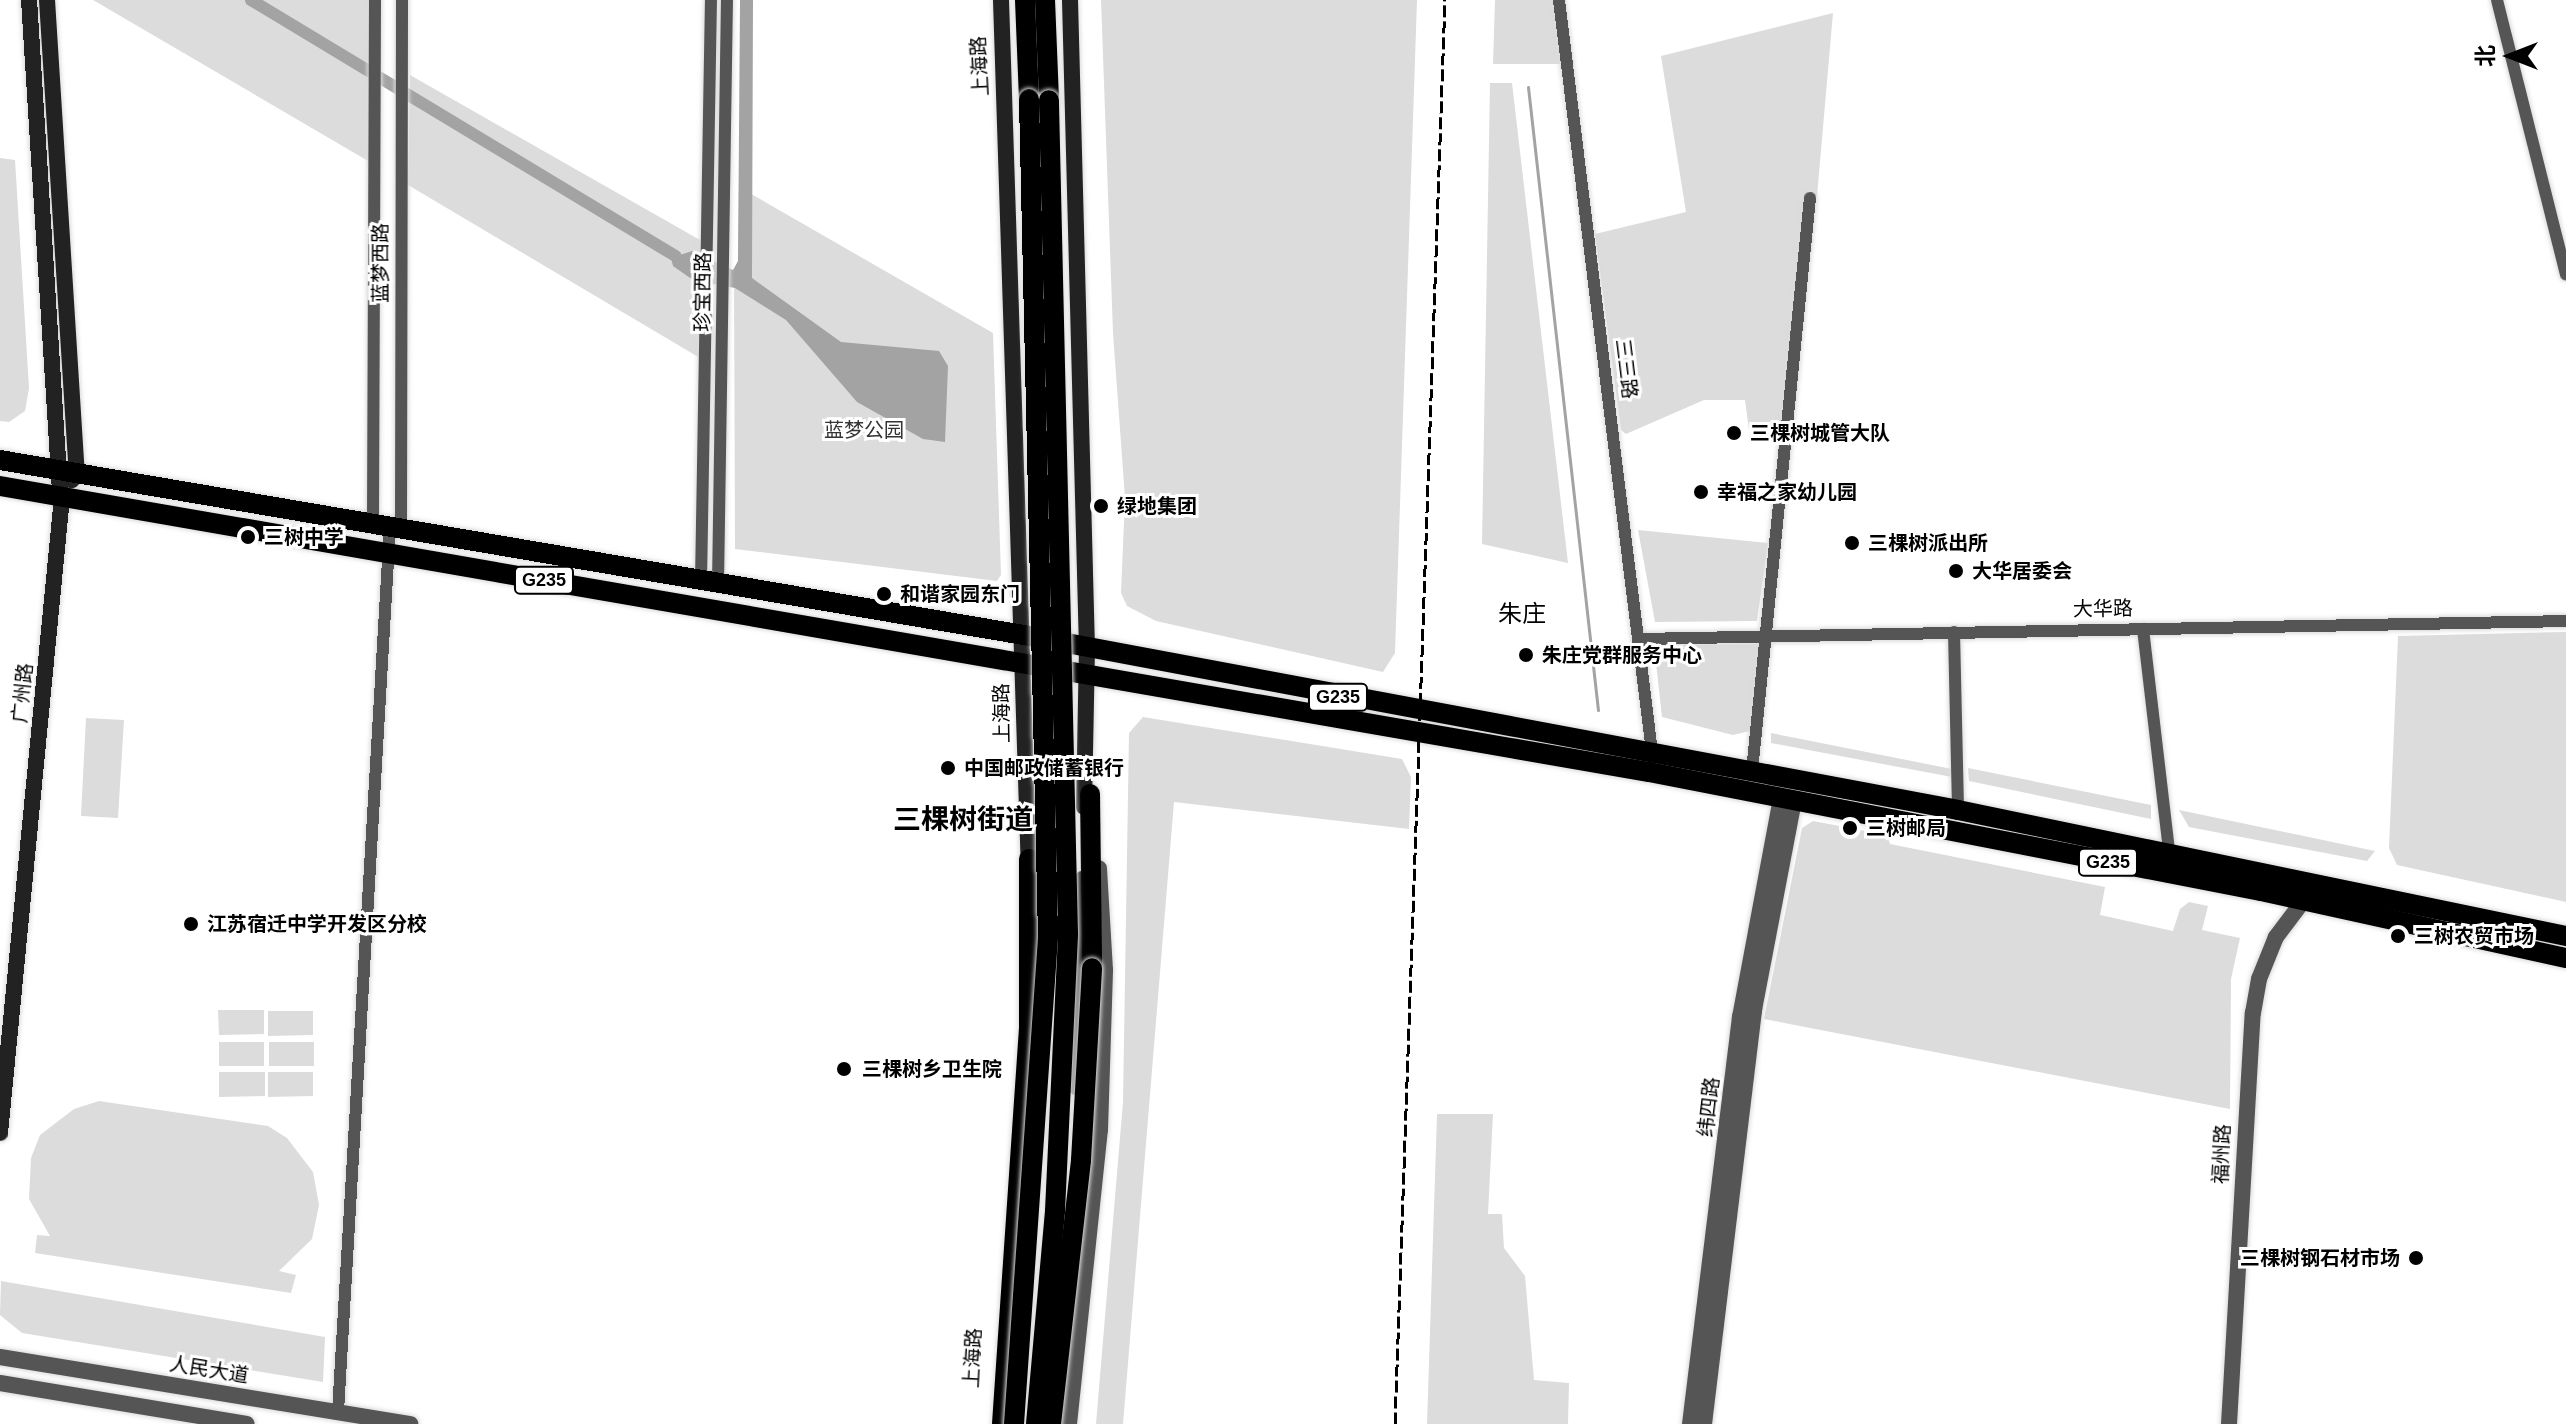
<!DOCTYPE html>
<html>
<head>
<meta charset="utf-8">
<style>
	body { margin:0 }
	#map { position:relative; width:2566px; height:1424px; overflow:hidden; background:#fff; font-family:Helvetica,"Noto Sans SC",sans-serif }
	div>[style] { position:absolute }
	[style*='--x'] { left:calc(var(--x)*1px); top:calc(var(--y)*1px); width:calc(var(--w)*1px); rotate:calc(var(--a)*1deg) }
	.green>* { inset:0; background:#dcdcdc }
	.water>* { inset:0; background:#a3a3a3 }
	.stream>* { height:3px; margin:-1.5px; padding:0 1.5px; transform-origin:1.5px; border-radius:1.5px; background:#a3a3a3 }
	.canal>* { height:12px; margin:-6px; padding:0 6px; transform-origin:6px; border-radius:6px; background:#a3a3a3 }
	.roads { filter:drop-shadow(0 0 2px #dbdbdb) drop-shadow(0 0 2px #dbdbdb) }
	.minor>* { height:12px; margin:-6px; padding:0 6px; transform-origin:6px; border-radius:6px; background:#555 }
	.tertiary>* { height:16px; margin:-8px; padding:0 8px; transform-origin:8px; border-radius:8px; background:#555 }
	.secondary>* { height:16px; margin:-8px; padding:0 8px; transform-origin:8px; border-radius:8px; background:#222 }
	.trunk>* { height:20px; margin:-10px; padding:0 10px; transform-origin:10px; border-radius:10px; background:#000 }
	.rail>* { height:3px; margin-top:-1.5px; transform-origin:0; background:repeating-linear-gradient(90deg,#000 0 12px,transparent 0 16px) }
	.bridges { filter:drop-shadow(0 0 2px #dbdbdb) drop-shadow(0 0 2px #dbdbdb) }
	.trunk-bridge>* { height:20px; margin:-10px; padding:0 10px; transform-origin:10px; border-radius:10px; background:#000 }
	.dots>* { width:22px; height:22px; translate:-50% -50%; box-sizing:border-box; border:4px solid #fff; border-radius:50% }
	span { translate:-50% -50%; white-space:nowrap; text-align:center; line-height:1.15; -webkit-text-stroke:6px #fff; paint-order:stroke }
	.shield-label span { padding:2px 6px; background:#fff; border:2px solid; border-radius:6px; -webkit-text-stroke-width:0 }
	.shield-label { font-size:18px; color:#000; font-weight:700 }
	.street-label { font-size:20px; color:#000 }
	.park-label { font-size:20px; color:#333 }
	.poi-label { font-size:20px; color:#000; font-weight:700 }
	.left { translate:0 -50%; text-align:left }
	.right { translate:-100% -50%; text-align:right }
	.quarter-label { font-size:24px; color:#000 }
	.district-label { font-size:28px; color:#000; font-weight:700 }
	.north { position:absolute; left:2470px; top:16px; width:80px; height:80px; -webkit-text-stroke:6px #fff; paint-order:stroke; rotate:270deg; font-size:22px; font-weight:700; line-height:32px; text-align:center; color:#000 }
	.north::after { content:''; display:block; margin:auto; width:28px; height:36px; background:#000; clip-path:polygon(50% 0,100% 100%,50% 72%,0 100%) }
</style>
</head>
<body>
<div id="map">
	<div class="green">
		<i style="clip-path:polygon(93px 0,376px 0,375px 165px)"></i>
		<i style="clip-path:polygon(1101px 0,1417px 0,1395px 653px,1383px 672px,1156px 621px,1127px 606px,1121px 593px,1125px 498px,1113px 333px)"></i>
		<i style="clip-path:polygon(1495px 0,1553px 0,1562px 64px,1493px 64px)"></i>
		<i style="clip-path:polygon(1833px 13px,1817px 196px,1807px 196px,1781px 424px,1774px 432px,1749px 430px,1745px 400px,1704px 400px,1626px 434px,1621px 430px,1595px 234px,1686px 212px,1661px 56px)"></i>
		<i style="clip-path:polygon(410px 75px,700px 240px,700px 358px,408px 185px)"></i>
		<i style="clip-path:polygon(1490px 83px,1512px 83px,1568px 563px,1482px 544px)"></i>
		<i style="clip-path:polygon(0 158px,15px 160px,29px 388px,25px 411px,9px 422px,0 421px)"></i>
		<i style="clip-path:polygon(739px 187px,993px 333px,1001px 575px,997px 581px,735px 549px,734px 271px,738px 261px)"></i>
		<i style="clip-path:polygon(1638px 530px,1768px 543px,1757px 621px,1655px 622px)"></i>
		<i style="clip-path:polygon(2566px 632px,2566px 902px,2397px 865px,2389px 848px,2398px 636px)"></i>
		<i style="clip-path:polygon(1759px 644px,1750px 731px,1733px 735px,1662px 717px,1654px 645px)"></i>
		<i style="clip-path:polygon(1143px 717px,1402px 759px,1411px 777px,1409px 829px,1174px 802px,1123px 1424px,1096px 1424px,1123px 1102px,1129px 733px)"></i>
		<i style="clip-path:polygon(86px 718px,124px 720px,118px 818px,81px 816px)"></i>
		<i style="clip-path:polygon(1771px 733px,1952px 769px,1952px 777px,1771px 743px)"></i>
		<i style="clip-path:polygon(1968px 768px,2151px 805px,2151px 819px,1969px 781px)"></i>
		<i style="clip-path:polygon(2179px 810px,2203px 815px,2375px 851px,2367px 861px,2189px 827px)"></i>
		<i style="clip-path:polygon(1813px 821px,1887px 835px,1890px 844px,2105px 887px,2100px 915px,2173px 931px,2180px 909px,2189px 902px,2208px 906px,2202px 930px,2240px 938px,2231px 979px,2230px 1109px,1764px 1019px,1802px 828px)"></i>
		<i style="clip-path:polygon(218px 1010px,264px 1010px,264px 1034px,219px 1035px)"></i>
		<i style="clip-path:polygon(268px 1011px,313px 1011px,313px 1035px,268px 1036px)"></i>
		<i style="clip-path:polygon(219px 1042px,264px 1042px,264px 1066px,219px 1066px)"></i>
		<i style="clip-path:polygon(269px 1042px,314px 1042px,314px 1066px,269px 1066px)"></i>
		<i style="clip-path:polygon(219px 1072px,265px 1072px,265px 1096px,219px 1097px)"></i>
		<i style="clip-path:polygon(268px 1072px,313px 1072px,313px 1096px,268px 1097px)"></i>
		<i style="clip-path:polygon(99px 1101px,268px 1126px,287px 1138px,313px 1172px,319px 1205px,312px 1239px,279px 1271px,296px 1275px,291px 1293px,35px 1253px,37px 1235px,50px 1236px,29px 1199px,31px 1158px,40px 1135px,74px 1109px)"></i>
		<i style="clip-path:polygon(1437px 1114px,1493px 1114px,1488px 1214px,1502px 1214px,1504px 1248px,1525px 1276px,1534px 1380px,1569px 1383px,1568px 1424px,1427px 1424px)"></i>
		<i style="clip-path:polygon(1px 1281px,325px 1337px,323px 1382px,22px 1333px,0 1315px)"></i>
	</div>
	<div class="water">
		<i style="clip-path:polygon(740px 0,753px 0,752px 278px,841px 342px,939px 351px,948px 366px,945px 442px,923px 439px,857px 402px,786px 320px,735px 288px,693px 280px,673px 266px,671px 258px,692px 251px,733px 270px,738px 261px)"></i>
	</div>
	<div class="stream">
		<i style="--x:1528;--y:87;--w:627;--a:83.59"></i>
	</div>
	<div class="canal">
		<i style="--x:251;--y:0;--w:496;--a:31.1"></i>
	</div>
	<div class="roads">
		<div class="minor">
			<i style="--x:1559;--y:0;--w:750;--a:82.95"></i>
			<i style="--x:2497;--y:0;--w:283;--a:75.9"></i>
			<i style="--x:373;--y:521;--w:521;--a:-89.78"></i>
			<i style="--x:401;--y:527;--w:527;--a:-89.89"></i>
			<i style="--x:701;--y:582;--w:582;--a:-89.02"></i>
			<i style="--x:718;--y:584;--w:584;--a:-89.12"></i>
			<i style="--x:2143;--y:629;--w:232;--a:83.3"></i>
			<i style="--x:1954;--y:632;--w:178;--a:88.7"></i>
			<i style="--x:1640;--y:639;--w:926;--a:-1.11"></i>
			<i style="--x:1752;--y:771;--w:576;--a:-84.22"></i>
			<i style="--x:338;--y:1412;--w:889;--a:-86.64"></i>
		</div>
		<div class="tertiary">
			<i style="--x:0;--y:1357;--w:416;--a:9.3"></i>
			<i style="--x:0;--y:1383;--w:250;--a:9.4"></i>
			<i style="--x:1069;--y:1424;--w:296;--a:-84"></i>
			<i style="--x:1100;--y:1130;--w:160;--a:-88.2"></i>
			<i style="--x:1105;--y:970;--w:102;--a:-93.4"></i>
			<i style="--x:1690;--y:1424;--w:410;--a:-83"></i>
			<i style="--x:1740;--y:1017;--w:223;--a:-79.4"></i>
			<i style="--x:1704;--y:1424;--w:417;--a:-83.1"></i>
			<i style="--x:1754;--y:1010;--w:214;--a:-79.2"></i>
			<i style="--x:2229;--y:1424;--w:412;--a:-86.7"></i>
			<i style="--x:2253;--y:1013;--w:35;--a:-80"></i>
			<i style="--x:2259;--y:979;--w:45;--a:-68"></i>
			<i style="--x:2276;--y:937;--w:46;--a:-52.9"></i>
		</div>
		<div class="secondary">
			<i style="--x:47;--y:0;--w:474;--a:86.4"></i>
			<i style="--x:77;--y:473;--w:9;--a:126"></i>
			<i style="--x:1001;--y:0;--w:870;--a:88.16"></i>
			<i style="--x:1070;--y:0;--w:648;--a:88.5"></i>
			<i style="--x:1087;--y:648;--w:159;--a:91.1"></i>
			<i style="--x:1076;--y:1087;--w:208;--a:-88.3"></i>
			<i style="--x:0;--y:1133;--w:629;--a:-84.43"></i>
			<i style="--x:61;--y:507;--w:508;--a:-93.61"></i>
		</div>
		<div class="trunk">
			<i style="--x:1025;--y:0;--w:99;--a:87.7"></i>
			<i style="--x:1045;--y:0;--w:100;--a:87.7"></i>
			<i style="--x:0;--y:460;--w:1039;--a:9.7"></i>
			<i style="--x:1024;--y:635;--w:950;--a:10.61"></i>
			<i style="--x:1958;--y:810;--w:621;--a:11.71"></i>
			<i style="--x:0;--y:486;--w:1674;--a:9.84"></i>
			<i style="--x:1649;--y:772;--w:623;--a:11"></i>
			<i style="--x:2261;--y:891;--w:312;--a:12.4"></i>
			<i style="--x:1090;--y:794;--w:174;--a:89.3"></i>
			<i style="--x:1002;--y:1424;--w:400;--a:-86.1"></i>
			<i style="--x:1029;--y:1025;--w:166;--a:-90"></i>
		</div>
	</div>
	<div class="rail">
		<i style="--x:1395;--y:1424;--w:1425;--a:-87.99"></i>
	</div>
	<div class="bridges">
		<div class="trunk-bridge">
			<i style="--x:1014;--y:1424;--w:488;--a:-86"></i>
			<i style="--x:1048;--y:937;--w:838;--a:-91.3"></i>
			<i style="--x:1036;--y:1424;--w:214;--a:-84.9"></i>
			<i style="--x:1055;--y:1211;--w:277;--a:-87.3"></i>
			<i style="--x:1068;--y:934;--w:834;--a:-91.31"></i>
			<i style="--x:1051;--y:1424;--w:266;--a:-83.5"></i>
			<i style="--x:1081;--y:1160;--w:192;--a:-86.7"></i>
		</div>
	</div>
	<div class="dots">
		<i style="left:1734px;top:433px;background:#000"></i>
		<i style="left:1701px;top:492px;background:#000"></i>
		<i style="left:1101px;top:506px;background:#000"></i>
		<i style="left:248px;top:537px;background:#000"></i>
		<i style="left:1852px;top:543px;background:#000"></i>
		<i style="left:1956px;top:571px;background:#000"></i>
		<i style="left:884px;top:594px;background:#000"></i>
		<i style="left:1526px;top:655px;background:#000"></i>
		<i style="left:948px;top:768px;background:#000"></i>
		<i style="left:1850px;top:828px;background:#000"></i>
		<i style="left:191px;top:924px;background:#000"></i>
		<i style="left:2398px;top:936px;background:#000"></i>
		<i style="left:844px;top:1069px;background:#000"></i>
		<i style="left:2416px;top:1258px;background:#000"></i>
	</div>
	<div class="shield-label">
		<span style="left:544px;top:580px">G235</span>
		<span style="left:1338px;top:697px">G235</span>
		<span style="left:2108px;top:862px">G235</span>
	</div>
	<div class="street-label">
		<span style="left:980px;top:66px;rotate:-93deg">上海路</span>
		<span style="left:381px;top:263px;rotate:-90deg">蓝梦西路</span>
		<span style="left:703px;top:292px;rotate:-89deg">珍宝西路</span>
		<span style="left:1626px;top:369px;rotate:83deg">三三路</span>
		<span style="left:2103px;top:609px;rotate:-1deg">大华路</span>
		<span style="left:23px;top:693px;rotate:-84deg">广州路</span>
		<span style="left:1002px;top:713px;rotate:-91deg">上海路</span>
		<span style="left:1709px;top:1107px;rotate:-83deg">纬四路</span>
		<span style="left:2222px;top:1154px;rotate:-87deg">福州路</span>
		<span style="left:973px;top:1358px;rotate:-87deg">上海路</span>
		<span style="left:209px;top:1370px;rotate:9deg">人民大道</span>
	</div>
	<div class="park-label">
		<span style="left:864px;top:430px">蓝梦公园</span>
	</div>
	<div class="poi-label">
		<span class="left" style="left:1750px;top:433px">三棵树城管大队</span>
		<span class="left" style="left:1717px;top:492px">幸福之家幼儿园</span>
		<span class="left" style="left:1117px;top:506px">绿地集团</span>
		<span class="left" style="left:264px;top:537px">三树中学</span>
		<span class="left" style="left:1868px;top:543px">三棵树派出所</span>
		<span class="left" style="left:1972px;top:571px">大华居委会</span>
		<span class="left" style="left:900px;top:594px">和谐家园东门</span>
		<span class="left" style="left:1542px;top:655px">朱庄党群服务中心</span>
		<span class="left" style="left:964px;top:768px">中国邮政储蓄银行</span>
		<span class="left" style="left:1866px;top:828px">三树邮局</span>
		<span class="left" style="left:207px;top:924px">江苏宿迁中学开发区分校</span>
		<span class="left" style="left:2414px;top:936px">三树农贸市场</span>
		<span class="left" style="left:862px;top:1069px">三棵树乡卫生院</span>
		<span class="right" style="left:2400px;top:1258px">三棵树钢石材市场</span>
	</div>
	<div class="quarter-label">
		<span style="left:1522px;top:614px">朱庄</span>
	</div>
	<div class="district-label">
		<span style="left:963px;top:820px">三棵树街道</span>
	</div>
	<div class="north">北</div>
</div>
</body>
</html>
